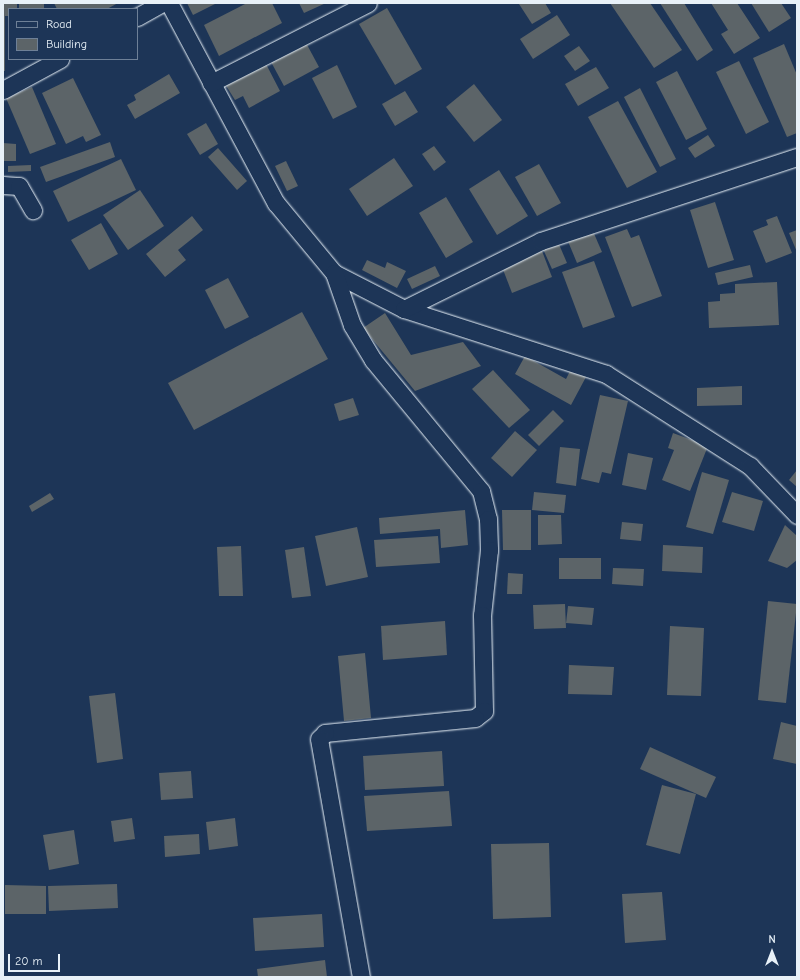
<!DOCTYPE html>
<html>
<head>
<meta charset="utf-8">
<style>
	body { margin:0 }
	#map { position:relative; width:800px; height:980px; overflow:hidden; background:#1d3557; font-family:"Comic Neue",sans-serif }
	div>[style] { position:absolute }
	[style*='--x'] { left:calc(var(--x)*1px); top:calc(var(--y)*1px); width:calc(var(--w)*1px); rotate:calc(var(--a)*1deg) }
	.building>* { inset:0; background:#5c6468 }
	.roads { filter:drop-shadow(0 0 1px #e8f1f8) drop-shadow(0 0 1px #e8f1f8) }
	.street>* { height:17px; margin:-8.5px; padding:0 8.5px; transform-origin:8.5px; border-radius:8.5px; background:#1d3557 }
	span { translate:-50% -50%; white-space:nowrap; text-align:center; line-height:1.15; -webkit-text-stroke:3px #1d3557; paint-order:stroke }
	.frame { position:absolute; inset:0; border:4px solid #e8f1f8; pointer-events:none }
	.legend { position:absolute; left:8px; top:8px; width:130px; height:52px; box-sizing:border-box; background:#1d3557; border:1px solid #6e8097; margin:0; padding:5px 7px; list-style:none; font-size:12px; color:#e8f1f8 }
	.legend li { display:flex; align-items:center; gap:8px; height:20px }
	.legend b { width:20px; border:1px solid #6e8097 }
	.north { position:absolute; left:752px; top:932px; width:40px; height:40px; -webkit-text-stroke:3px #1d3557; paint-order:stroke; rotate:0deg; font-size:11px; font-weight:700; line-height:16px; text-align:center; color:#e8f1f8 }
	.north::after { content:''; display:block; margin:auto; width:14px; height:18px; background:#e8f1f8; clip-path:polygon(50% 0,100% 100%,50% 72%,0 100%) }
	.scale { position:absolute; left:8px; top:954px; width:52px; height:18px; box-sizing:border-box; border:2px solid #e8f1f8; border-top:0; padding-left:5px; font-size:12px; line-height:14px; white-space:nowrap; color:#e8f1f8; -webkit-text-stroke:3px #1d3557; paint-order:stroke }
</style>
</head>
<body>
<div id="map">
	<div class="building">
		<i style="clip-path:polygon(19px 3px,44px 3px,44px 9px,19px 9px)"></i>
		<i style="clip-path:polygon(54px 3px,118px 3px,107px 9px,57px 9px)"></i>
		<i style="clip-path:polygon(187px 3px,217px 3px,193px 15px)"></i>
		<i style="clip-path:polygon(247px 3px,272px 3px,282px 23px,219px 56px,204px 25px)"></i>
		<i style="clip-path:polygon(299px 3px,326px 3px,304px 13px)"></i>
		<i style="clip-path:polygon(521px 3px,545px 3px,551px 13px,532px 24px,519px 4px)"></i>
		<i style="clip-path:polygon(610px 3px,650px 3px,682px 50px,654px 68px)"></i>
		<i style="clip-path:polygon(660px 3px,684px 3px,713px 50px,697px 61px)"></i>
		<i style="clip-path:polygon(711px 3px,737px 3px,760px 38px,734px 54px,721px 34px,728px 30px)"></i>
		<i style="clip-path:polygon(751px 3px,781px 3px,791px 18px,769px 32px)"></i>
		<i style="clip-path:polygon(3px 4px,17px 4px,17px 9px,9px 9px,9px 16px,5px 16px,5px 71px,3px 71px)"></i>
		<i style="clip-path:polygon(387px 8px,422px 69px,395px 85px,359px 24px)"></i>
		<i style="clip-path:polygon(557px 15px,570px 35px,533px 59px,520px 39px)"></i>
		<i style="clip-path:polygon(305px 41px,319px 67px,284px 86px,270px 60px)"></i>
		<i style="clip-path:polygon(784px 44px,797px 75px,797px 133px,787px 137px,753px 58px)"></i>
		<i style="clip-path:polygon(579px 46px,590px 61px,575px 71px,564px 56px)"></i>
		<i style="clip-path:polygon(739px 61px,769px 122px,746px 134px,716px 72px)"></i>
		<i style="clip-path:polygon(265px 62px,280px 91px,249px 108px,243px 96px,235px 100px,225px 84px)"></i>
		<i style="clip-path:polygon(337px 65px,357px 107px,333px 119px,312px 78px)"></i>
		<i style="clip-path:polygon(596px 67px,609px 88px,578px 106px,565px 84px)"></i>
		<i style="clip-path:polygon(677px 71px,707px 129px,686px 140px,656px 82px)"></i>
		<i style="clip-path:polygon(169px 74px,180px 93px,135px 119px,127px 105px,136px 100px,134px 95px)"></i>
		<i style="clip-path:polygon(73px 78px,101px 135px,86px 142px,83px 136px,66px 144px,42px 93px)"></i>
		<i style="clip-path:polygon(474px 84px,502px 120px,474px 142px,446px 107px)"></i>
		<i style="clip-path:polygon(32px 87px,56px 144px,30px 154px,6px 98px)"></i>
		<i style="clip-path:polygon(640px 88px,676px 159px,660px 167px,624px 97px)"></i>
		<i style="clip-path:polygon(405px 91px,418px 112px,395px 126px,382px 104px)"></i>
		<i style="clip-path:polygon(618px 101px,657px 172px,627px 188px,588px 117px)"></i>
		<i style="clip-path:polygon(206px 123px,218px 144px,200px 155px,187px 134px)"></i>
		<i style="clip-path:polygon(708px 135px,715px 146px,695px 158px,688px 148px)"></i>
		<i style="clip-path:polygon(110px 142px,115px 157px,46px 182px,40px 167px)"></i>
		<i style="clip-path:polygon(3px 143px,16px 144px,16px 161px,3px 161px)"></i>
		<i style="clip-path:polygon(434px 146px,446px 162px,434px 171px,422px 154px)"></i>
		<i style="clip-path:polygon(218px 148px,247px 181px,237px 190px,208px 157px)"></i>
		<i style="clip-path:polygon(394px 158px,413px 186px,367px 216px,349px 189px)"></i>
		<i style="clip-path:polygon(121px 159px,136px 190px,68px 222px,53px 191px)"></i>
		<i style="clip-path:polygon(286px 161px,298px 186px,287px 191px,275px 166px)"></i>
		<i style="clip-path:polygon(539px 164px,561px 203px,537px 216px,515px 177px)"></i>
		<i style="clip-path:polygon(31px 165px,31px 171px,8px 172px,8px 166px)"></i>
		<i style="clip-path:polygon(499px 170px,528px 216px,497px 235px,469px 189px)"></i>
		<i style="clip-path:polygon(140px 190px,164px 226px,128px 250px,103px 215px)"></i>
		<i style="clip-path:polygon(446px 197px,473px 242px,446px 258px,419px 213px)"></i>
		<i style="clip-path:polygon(715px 202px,734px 260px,708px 268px,690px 210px)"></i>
		<i style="clip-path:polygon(192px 216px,203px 230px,178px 250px,186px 260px,165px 277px,146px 254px)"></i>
		<i style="clip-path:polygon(777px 216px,792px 253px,766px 263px,753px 231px,768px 225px,766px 220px)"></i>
		<i style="clip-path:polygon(101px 223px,118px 254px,89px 270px,71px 240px)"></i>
		<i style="clip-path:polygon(592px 229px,602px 252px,577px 263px,567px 239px)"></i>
		<i style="clip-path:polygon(627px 229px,631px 238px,639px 235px,662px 296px,632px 307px,605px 237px)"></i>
		<i style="clip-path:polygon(797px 230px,797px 252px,789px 233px)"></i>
		<i style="clip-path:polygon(558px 242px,567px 263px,552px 269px,543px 249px)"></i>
		<i style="clip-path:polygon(542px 251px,552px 277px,512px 293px,502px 267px)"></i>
		<i style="clip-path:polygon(367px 260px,385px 268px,387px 262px,406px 271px,397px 288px,362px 270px)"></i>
		<i style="clip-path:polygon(594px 261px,615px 317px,583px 328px,562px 272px)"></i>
		<i style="clip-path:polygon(750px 265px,753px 277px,718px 285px,715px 273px)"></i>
		<i style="clip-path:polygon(435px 266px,440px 276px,412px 289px,407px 279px)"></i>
		<i style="clip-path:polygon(228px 278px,249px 317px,225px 329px,205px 290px)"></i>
		<i style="clip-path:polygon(777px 282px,779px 325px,709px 328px,708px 302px,720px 301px,720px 294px,735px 293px,735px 284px)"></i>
		<i style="clip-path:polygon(302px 312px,328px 359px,194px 430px,168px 383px)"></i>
		<i style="clip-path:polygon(385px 313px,411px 355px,463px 342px,481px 366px,415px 391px,363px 328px)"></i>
		<i style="clip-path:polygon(525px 356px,566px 379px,571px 369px,586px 377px,571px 405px,515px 374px)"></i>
		<i style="clip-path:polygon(493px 370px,530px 410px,509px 428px,472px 389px)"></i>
		<i style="clip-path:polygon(742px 386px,742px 405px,697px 406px,697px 388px)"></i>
		<i style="clip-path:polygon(600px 395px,628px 401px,611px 474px,602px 472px,599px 483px,581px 479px)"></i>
		<i style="clip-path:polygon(353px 398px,359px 415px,339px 421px,334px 404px)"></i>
		<i style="clip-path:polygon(553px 410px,564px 421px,539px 446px,528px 435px)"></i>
		<i style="clip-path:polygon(515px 431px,537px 450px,512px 477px,491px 458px)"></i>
		<i style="clip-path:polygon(673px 433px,708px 446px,690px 491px,662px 480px,674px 450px,668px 448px)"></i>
		<i style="clip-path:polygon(560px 447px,580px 449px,576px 486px,556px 483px)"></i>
		<i style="clip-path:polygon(628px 453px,653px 458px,646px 490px,622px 485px)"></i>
		<i style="clip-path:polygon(797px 470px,797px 487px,789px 480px)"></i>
		<i style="clip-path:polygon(702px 472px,729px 480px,713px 534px,686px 527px)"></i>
		<i style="clip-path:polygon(534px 492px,566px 495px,564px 513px,532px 510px)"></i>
		<i style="clip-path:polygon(732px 492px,763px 501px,754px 531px,722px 522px)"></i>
		<i style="clip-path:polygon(50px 493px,54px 499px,32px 512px,29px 506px)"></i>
		<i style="clip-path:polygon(465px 510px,468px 545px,441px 548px,440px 529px,380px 534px,379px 518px)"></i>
		<i style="clip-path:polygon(502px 510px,531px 510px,531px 550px,503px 550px)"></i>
		<i style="clip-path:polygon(538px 515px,561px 515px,562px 544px,538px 545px)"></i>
		<i style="clip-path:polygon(622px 522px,643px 524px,641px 541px,620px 539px)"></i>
		<i style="clip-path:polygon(785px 525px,797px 536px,797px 560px,787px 568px,768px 561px)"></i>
		<i style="clip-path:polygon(357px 527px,368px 577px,326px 586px,315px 536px)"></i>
		<i style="clip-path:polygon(438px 536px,440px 563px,376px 567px,374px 540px)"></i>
		<i style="clip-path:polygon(663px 545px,703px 547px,702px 573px,662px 571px)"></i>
		<i style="clip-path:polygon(241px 546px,243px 596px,219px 596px,217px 547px)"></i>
		<i style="clip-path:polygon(304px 547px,311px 596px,292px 598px,285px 550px)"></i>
		<i style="clip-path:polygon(559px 558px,601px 558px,601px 579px,559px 579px)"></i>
		<i style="clip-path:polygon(613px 568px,644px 569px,643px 586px,612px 584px)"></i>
		<i style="clip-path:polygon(508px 573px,523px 574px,522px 594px,507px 594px)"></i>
		<i style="clip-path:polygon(768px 601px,797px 604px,786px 703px,758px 700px)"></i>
		<i style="clip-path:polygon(565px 604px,566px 628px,534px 629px,533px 605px)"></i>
		<i style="clip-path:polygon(568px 606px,594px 608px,592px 625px,566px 623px)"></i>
		<i style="clip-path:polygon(445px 621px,447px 655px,383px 660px,381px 626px)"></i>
		<i style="clip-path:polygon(670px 626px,704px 628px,701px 696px,667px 695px)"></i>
		<i style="clip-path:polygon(365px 653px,371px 718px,344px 721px,338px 656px)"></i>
		<i style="clip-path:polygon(569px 665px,614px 667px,612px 695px,568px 694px)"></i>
		<i style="clip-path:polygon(115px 693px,123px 759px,97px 763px,89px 696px)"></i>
		<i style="clip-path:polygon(781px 722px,797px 726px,797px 764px,773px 759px)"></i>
		<i style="clip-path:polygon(650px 747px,716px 777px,706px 798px,640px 769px)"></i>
		<i style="clip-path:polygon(442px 751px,444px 786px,365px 790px,363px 756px)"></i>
		<i style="clip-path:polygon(191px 771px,193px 798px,161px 800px,159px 773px)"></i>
		<i style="clip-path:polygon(662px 785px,696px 794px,680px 854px,646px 845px)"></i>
		<i style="clip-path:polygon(449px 791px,452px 826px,367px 831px,364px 796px)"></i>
		<i style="clip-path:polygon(132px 818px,135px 839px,114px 842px,111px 821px)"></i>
		<i style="clip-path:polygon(235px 818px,238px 846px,209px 850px,206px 822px)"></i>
		<i style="clip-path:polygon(74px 830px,79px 864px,49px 870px,43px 835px)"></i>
		<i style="clip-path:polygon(199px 834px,200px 854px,165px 857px,164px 836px)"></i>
		<i style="clip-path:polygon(549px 843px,551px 917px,493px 919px,491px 844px)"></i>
		<i style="clip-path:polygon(117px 884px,118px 908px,49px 911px,48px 886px)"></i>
		<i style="clip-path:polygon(5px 885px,46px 886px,46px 914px,5px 914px)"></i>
		<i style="clip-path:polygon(662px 892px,666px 940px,625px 943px,622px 894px)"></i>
		<i style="clip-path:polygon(322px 914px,324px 947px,255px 951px,253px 918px)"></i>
		<i style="clip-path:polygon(325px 960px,327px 977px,258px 977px,257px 969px)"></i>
	</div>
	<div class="roads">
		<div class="street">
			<i style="--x:169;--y:3;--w:227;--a:61.9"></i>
			<i style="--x:276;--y:203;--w:91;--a:50.4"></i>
			<i style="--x:334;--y:273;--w:79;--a:27.2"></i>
			<i style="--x:404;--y:309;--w:212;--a:17.8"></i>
			<i style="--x:606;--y:374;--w:171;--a:32.6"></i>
			<i style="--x:750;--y:466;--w:68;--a:46.2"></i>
			<i style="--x:137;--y:17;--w:29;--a:-29"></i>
			<i style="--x:211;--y:83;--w:176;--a:-27"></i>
			<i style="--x:3;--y:90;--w:65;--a:-28.5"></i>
			<i style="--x:3;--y:185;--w:16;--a:4"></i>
			<i style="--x:19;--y:186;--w:28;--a:60"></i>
			<i style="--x:334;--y:273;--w:55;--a:70.9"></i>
			<i style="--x:352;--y:325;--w:41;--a:59"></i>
			<i style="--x:373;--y:360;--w:170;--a:50.5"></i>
			<i style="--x:481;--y:491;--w:29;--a:76"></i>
			<i style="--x:488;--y:519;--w:31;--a:88"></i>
			<i style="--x:489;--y:550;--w:65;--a:96.1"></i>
			<i style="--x:482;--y:615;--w:96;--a:88.8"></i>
			<i style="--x:484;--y:711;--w:11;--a:142"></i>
			<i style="--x:475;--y:718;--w:151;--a:174.3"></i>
			<i style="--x:325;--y:733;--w:8;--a:135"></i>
			<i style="--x:319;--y:739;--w:242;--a:80"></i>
			<i style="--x:404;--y:309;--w:153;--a:-26.4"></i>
			<i style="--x:541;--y:241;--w:269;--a:-18.2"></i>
		</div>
	</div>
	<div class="frame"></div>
	<ul class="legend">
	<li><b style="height:5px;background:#1d3557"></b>Road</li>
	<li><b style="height:11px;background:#5c6468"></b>Building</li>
	</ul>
	<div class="north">N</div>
	<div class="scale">20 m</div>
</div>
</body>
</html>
